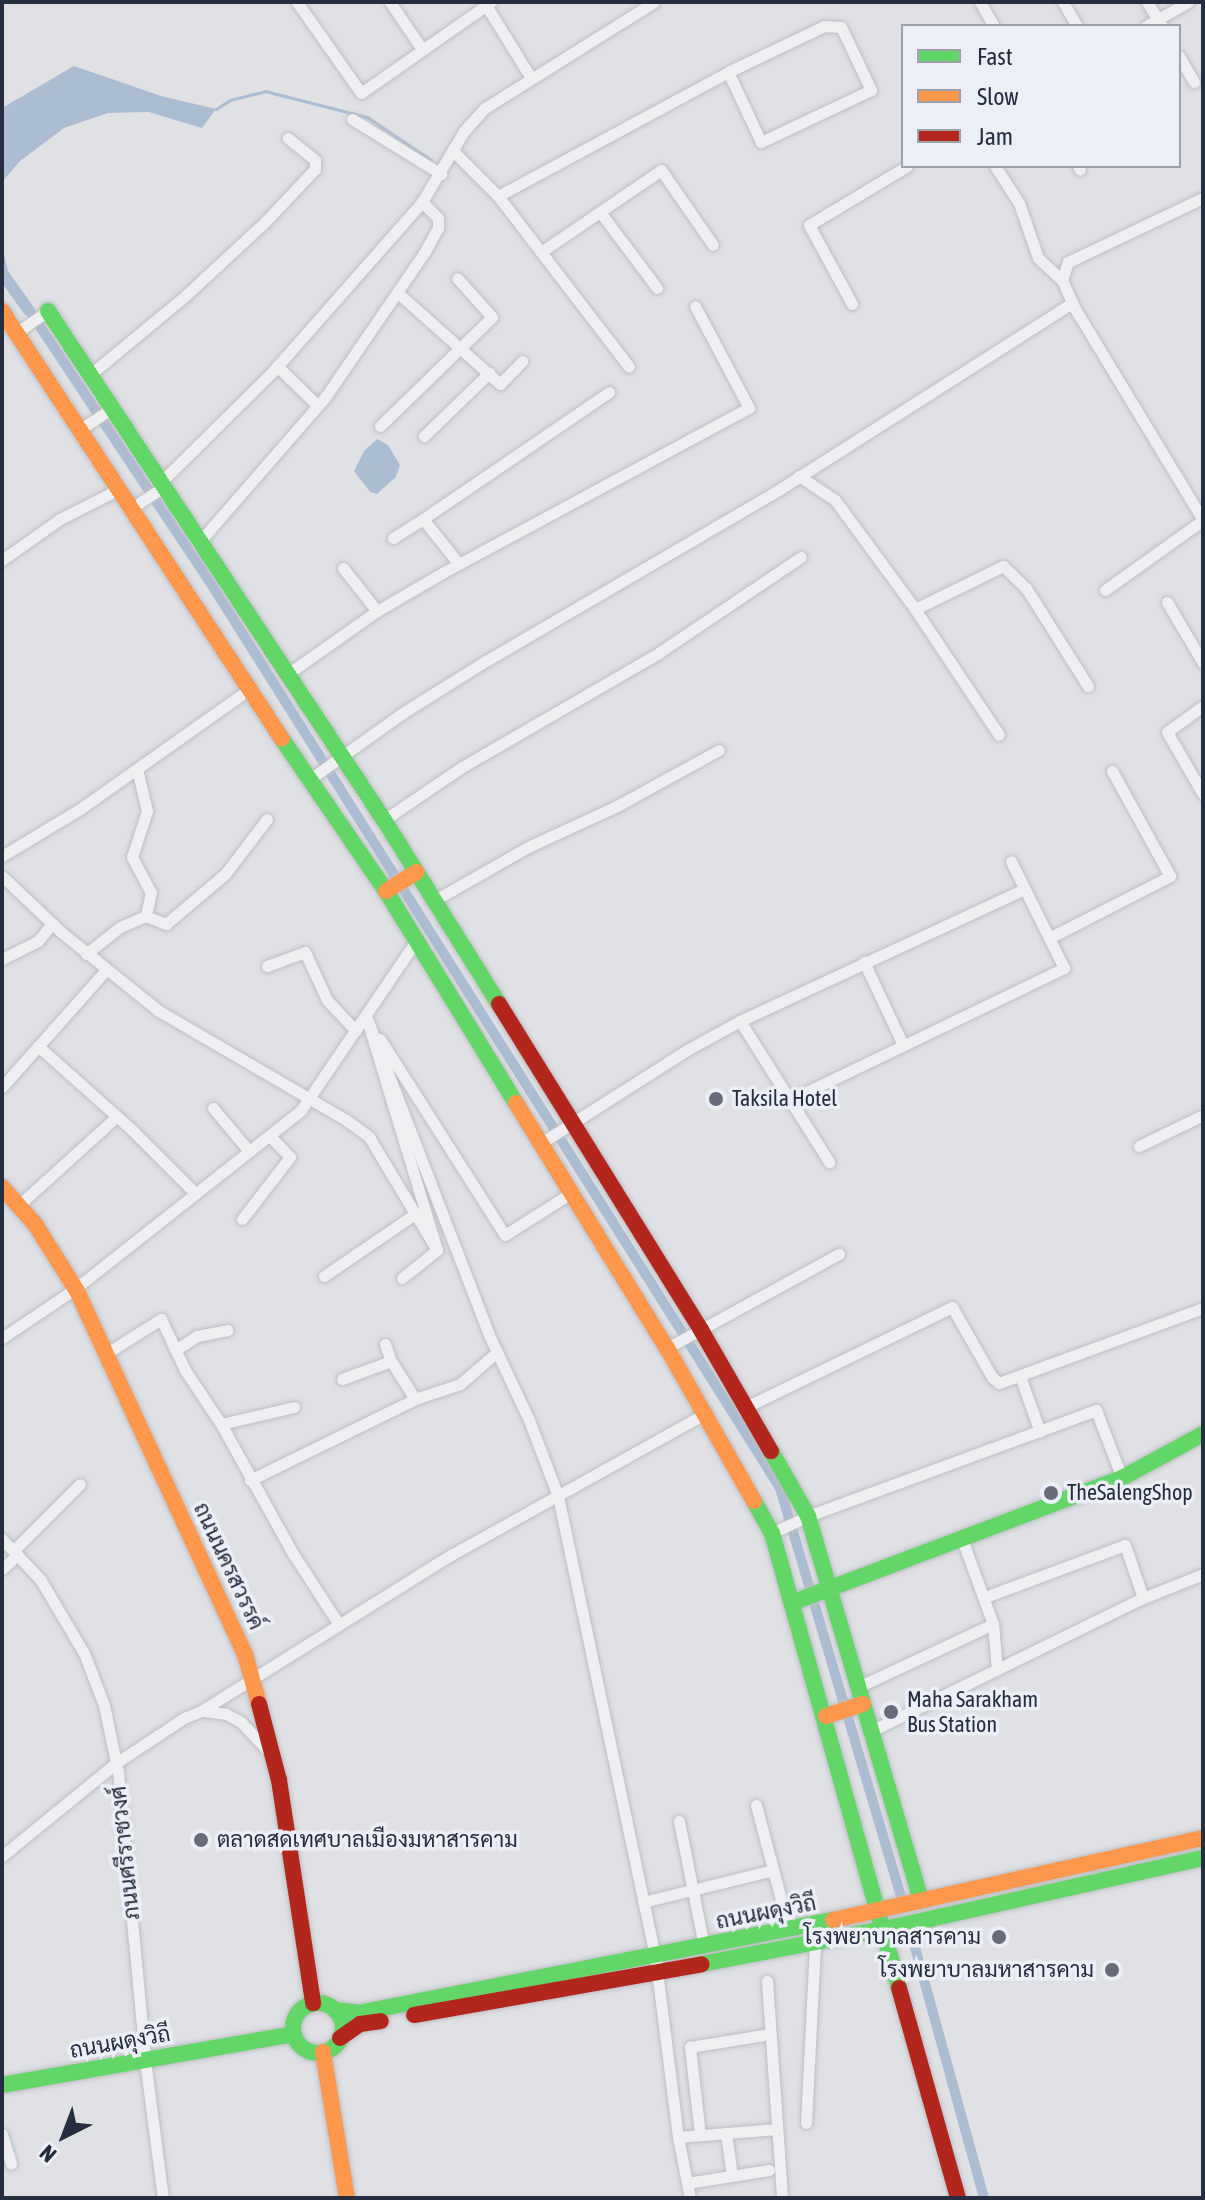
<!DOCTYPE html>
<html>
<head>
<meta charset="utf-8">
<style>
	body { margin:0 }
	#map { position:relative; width:1205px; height:2200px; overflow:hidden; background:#dfe1e5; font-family:"Asap Condensed",Sarabun,sans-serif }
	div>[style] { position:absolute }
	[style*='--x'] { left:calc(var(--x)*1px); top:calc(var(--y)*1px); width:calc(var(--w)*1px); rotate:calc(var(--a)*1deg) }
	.water>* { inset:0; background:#acbcd1 }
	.stream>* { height:3px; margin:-1.5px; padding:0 1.5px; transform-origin:1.5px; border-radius:1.5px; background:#acbcd1 }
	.canal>* { height:10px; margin:-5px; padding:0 5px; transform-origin:5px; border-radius:5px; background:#acbcd1 }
	.roads { filter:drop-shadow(0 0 2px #bdbfc3) drop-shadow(0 0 2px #bdbfc3) }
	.street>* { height:11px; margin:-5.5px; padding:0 5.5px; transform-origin:5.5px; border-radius:5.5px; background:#efeff2 }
	.fast>* { height:16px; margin:-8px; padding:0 8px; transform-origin:8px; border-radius:8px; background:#63d668 }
	.fast>.ring { margin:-8px; padding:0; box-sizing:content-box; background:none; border:16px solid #63d668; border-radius:50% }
	.slow>* { height:16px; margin:-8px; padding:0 8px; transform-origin:8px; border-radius:8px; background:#ff974d }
	.jam>* { height:16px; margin:-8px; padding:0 8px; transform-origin:8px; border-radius:8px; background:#b3261e }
	.dots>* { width:22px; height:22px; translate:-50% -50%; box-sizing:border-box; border:4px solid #eceff5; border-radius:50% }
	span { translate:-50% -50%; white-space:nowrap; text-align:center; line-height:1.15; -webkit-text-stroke:7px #eceff5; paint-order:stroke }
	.poi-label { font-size:22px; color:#262d3e }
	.left { translate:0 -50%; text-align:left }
	.right { translate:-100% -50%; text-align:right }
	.street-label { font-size:22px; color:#262d3e }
	.frame { position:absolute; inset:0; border:4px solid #262d3e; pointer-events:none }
	.legend { position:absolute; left:901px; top:24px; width:280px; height:144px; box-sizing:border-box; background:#eceff5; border:2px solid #9da1ac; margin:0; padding:10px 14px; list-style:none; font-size:24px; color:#262d3e }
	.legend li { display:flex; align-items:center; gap:16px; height:40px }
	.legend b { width:40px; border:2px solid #9da1ac }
	.north { position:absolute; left:24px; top:2096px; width:80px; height:80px; -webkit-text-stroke:6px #eceff5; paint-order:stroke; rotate:222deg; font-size:22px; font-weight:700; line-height:32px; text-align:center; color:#262d3e }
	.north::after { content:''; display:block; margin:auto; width:28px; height:36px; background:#262d3e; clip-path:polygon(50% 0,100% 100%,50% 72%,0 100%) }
</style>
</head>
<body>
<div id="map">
	<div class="water">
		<i style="clip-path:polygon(74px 66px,161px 96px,216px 109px,202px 128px,149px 112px,108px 113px,64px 128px,20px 161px,2px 182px,2px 108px)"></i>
		<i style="clip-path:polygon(2px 245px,8px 271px,35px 309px,25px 315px,2px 283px)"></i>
		<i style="clip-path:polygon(377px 439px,388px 445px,400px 465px,396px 477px,377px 494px,370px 492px,354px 471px,364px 451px)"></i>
	</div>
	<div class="stream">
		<i style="--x:216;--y:109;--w:17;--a:-33"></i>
		<i style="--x:230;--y:100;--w:36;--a:-14"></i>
		<i style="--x:265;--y:91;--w:105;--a:14.3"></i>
		<i style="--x:367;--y:117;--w:77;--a:33.9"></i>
	</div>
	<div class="canal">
		<i style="--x:23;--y:301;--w:347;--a:56.4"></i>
		<i style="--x:215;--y:590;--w:1061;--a:57.82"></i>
		<i style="--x:780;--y:1488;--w:437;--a:73.5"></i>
		<i style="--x:908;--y:1922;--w:286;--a:74.6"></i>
	</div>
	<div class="roads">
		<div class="street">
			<i style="--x:297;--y:2;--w:111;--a:54.9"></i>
			<i style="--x:361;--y:93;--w:159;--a:-35"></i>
			<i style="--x:390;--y:2;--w:57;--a:55.8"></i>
			<i style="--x:484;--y:2;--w:89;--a:58.3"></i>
			<i style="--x:980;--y:2;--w:28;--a:60"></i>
			<i style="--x:1063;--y:2;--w:28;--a:60"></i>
			<i style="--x:1147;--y:2;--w:28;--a:58"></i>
			<i style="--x:1146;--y:26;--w:48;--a:-29.7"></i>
			<i style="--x:1179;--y:56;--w:30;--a:60"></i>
			<i style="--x:352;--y:119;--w:105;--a:31.7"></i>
			<i style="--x:454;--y:152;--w:62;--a:45"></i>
			<i style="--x:498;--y:196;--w:215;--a:52.5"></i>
			<i style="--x:995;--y:166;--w:44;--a:57"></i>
			<i style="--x:1019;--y:203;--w:58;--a:70.9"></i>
			<i style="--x:1038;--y:258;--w:33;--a:43"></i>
			<i style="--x:1078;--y:166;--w:4;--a:63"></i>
			<i style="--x:498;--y:196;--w:261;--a:-28.3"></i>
			<i style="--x:728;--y:72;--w:106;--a:-25.6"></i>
			<i style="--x:824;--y:26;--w:17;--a:3"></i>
			<i style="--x:841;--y:27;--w:70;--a:64.5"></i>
			<i style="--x:871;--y:90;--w:122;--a:154.7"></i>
			<i style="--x:761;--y:142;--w:77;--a:-115.2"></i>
			<i style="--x:600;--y:212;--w:95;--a:53.1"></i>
			<i style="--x:541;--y:252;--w:145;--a:-34.3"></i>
			<i style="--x:661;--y:170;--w:91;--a:55.3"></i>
			<i style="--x:398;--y:293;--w:137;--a:41.7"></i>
			<i style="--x:500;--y:384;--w:32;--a:-46"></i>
			<i style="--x:852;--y:304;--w:90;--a:-118.6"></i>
			<i style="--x:809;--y:225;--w:114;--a:-31"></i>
			<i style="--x:16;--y:333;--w:39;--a:-35"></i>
			<i style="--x:277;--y:366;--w:57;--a:44.3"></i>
			<i style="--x:92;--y:373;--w:121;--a:-39.6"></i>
			<i style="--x:185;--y:296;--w:109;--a:-42.8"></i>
			<i style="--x:265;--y:222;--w:73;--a:-46.7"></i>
			<i style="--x:315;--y:169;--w:9;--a:-90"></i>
			<i style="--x:315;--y:160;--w:35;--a:-141"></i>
			<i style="--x:380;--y:426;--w:156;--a:-44.2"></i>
			<i style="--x:492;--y:317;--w:52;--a:-131.9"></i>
			<i style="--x:79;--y:430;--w:42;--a:-33.3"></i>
			<i style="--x:424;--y:436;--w:91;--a:-44.1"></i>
			<i style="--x:799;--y:476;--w:43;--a:33.7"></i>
			<i style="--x:835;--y:500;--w:135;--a:53.7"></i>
			<i style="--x:915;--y:609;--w:151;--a:56.3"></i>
			<i style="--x:162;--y:481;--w:158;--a:-44.7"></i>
			<i style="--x:274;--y:370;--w:224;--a:-48.6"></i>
			<i style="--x:422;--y:202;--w:82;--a:-59.4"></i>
			<i style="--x:464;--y:131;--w:31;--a:-48"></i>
			<i style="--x:485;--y:108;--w:199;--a:-32.1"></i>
			<i style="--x:130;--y:509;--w:42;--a:-33.3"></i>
			<i style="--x:393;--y:538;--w:36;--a:-32"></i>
			<i style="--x:201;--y:540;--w:191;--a:-49"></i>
			<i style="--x:326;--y:396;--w:173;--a:-55.6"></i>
			<i style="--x:424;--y:253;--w:29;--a:-61"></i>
			<i style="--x:438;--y:228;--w:10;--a:-90"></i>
			<i style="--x:438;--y:218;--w:23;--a:-135"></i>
			<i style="--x:2;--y:560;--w:71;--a:-35.3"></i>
			<i style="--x:60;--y:519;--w:66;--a:-27"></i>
			<i style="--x:459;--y:564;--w:58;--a:-128.7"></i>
			<i style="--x:423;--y:519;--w:225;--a:-34.3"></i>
			<i style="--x:343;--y:568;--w:55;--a:51.7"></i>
			<i style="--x:1105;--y:590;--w:120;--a:-35.5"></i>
			<i style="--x:1203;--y:520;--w:247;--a:-121.2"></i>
			<i style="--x:1075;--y:309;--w:32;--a:-114"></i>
			<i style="--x:1062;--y:280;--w:19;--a:-72"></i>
			<i style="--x:1068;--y:262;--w:149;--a:-25.4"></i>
			<i style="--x:1167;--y:602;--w:71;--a:59.5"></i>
			<i style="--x:915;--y:609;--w:98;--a:-26"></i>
			<i style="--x:1003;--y:566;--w:32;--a:44"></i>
			<i style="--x:1026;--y:588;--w:116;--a:57.7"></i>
			<i style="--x:289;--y:673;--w:108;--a:-35.2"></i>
			<i style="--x:377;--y:611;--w:78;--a:-30.2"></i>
			<i style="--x:444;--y:572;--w:346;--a:-28.3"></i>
			<i style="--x:749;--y:408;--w:115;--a:-117.9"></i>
			<i style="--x:1203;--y:706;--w:44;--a:144.2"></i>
			<i style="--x:1167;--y:732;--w:72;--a:59.9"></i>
			<i style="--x:137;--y:769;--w:43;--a:76.6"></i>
			<i style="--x:147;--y:811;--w:48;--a:108.1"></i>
			<i style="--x:132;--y:857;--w:40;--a:62"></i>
			<i style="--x:151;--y:892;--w:25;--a:102"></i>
			<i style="--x:310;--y:779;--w:112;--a:-35.5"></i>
			<i style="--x:401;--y:714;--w:92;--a:-32.1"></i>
			<i style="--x:479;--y:665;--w:349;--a:-30.3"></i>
			<i style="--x:780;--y:489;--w:346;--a:-32.5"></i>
			<i style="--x:384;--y:820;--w:94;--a:-34.2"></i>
			<i style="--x:462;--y:767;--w:229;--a:-30.1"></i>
			<i style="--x:660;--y:652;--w:170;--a:-34"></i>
			<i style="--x:2;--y:856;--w:91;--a:-31.1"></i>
			<i style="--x:80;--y:809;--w:206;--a:-35.3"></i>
			<i style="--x:2;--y:876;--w:81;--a:43.5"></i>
			<i style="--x:61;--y:932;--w:126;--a:38.9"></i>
			<i style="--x:159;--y:1011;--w:216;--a:30.2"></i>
			<i style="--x:346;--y:1120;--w:29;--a:36"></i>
			<i style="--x:369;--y:1137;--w:132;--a:59"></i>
			<i style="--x:437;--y:1250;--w:245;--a:-106.9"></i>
			<i style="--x:366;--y:1016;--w:342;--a:68.9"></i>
			<i style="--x:489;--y:1335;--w:94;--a:64.8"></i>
			<i style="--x:529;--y:1420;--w:81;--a:69.1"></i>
			<i style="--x:558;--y:1496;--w:477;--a:78.1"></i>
			<i style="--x:656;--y:1963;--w:175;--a:82.8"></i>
			<i style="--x:678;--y:2137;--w:62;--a:78.9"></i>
			<i style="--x:435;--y:900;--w:107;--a:-29.7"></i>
			<i style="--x:528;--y:847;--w:98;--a:-24.7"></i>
			<i style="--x:617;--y:806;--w:116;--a:-28.8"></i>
			<i style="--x:1049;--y:938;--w:136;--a:-27.1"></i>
			<i style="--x:1170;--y:876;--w:120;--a:-118.9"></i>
			<i style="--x:86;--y:954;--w:43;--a:-38.5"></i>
			<i style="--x:120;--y:927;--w:28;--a:-23"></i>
			<i style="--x:146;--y:916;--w:22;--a:22"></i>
			<i style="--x:166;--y:924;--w:77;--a:-40.3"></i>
			<i style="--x:225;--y:874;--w:69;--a:-52.6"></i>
			<i style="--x:2;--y:959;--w:40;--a:-26.6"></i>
			<i style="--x:38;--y:941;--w:22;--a:-51"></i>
			<i style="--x:864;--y:962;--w:92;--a:64.8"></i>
			<i style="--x:267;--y:966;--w:40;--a:-20.2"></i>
			<i style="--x:305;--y:952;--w:53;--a:65.4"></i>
			<i style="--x:327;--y:1000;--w:42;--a:46.9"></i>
			<i style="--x:740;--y:1021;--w:167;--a:57.7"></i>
			<i style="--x:380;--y:1039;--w:232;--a:57.5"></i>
			<i style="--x:505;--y:1235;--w:78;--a:-32.5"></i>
			<i style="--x:38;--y:1046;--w:123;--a:41.7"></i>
			<i style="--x:130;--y:1128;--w:91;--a:45"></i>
			<i style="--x:2;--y:1087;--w:155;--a:-48.4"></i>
			<i style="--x:792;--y:1099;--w:302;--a:-25.7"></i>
			<i style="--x:1064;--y:968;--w:119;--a:-116.4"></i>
			<i style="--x:213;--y:1108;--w:56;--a:50.1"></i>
			<i style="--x:541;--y:1143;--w:173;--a:-32.5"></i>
			<i style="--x:687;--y:1050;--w:60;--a:-28.7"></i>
			<i style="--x:740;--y:1021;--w:314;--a:-24.9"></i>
			<i style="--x:1139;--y:1146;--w:71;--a:-25.8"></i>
			<i style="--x:19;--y:1205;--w:131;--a:-42.2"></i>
			<i style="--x:242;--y:1219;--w:78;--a:-52.3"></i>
			<i style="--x:290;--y:1157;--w:30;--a:-134"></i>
			<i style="--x:324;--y:1276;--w:110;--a:-34.3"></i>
			<i style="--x:402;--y:1278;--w:45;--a:-38.7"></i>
			<i style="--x:2;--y:1338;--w:89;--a:-34"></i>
			<i style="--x:76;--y:1288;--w:287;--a:-38.3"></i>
			<i style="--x:301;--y:1110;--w:203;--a:-55.8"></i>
			<i style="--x:385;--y:1344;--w:18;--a:71"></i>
			<i style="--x:391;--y:1361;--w:45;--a:57.7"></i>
			<i style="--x:667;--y:1348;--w:196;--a:-28.7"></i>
			<i style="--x:177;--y:1349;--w:24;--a:-33"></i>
			<i style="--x:197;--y:1336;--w:31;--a:-11"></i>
			<i style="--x:107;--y:1353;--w:64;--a:-32.2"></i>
			<i style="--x:161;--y:1319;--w:56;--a:64.8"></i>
			<i style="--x:185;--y:1370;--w:65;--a:56.3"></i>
			<i style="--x:221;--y:1424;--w:146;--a:61"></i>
			<i style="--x:292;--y:1552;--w:85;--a:57.1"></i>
			<i style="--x:1020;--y:1376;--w:59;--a:70.3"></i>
			<i style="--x:342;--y:1379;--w:52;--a:-20.2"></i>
			<i style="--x:746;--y:1407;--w:229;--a:-25.9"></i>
			<i style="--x:952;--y:1307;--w:81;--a:60.3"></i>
			<i style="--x:992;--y:1377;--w:9;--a:41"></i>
			<i style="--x:999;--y:1383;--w:217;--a:-20.2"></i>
			<i style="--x:221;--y:1424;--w:75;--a:-13.1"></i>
			<i style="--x:250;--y:1480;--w:184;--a:-26.1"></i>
			<i style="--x:415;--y:1399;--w:47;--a:-18.4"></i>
			<i style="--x:460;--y:1384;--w:49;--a:-40.9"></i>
			<i style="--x:772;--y:1533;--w:40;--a:-25"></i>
			<i style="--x:808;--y:1516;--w:307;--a:-20.2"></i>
			<i style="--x:1096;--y:1410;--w:73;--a:69.1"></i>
			<i style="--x:2;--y:1539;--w:55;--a:46.5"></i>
			<i style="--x:40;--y:1579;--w:86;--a:59.3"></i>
			<i style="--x:84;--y:1653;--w:56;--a:69"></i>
			<i style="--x:104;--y:1705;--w:68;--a:78.2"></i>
			<i style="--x:118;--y:1772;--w:289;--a:84.6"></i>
			<i style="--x:145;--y:2060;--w:139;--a:82.6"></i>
			<i style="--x:962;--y:1539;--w:90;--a:70"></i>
			<i style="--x:14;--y:1550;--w:93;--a:-45"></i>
			<i style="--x:2;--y:1569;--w:21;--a:-43"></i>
			<i style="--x:985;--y:1597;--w:149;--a:-20.4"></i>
			<i style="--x:1125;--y:1545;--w:56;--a:71.2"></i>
			<i style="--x:858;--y:1687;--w:149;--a:-25"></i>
			<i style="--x:993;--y:1624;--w:46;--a:85"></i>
			<i style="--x:203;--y:1711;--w:23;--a:7"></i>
			<i style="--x:226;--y:1714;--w:17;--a:28"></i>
			<i style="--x:241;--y:1722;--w:38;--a:47"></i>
			<i style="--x:871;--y:1731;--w:303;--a:-26.1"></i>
			<i style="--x:1143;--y:1598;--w:65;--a:-21.8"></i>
			<i style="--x:756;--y:1805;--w:129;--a:75.2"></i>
			<i style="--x:679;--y:1821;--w:117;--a:78.7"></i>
			<i style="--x:2;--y:1856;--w:147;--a:-39.2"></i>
			<i style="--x:116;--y:1763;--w:82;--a:-33.5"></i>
			<i style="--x:184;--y:1718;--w:18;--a:-22"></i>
			<i style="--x:201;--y:1711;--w:295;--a:-32"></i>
			<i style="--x:451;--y:1555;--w:292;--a:-29.1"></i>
			<i style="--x:643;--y:1902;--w:134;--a:-13.8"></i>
			<i style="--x:767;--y:1981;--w:218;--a:86"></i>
			<i style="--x:806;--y:2123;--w:180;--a:-87.1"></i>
			<i style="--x:726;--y:2133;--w:43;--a:82.1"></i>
			<i style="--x:2;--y:2134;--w:31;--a:73"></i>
			<i style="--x:700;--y:2135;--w:89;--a:-96.5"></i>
			<i style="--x:690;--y:2047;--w:81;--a:-9.2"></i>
			<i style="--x:678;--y:2137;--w:99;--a:-4.6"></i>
			<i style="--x:687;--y:2183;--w:83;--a:-9"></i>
		</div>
		<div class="fast">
			<i style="--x:48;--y:311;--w:610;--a:56.57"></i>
			<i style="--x:384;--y:820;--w:217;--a:58"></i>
			<i style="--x:282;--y:739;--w:184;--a:55.6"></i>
			<i style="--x:386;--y:891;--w:249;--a:58.5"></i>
			<i style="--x:771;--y:1451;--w:75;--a:60.4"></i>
			<i style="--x:808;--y:1516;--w:401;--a:73.6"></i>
			<i style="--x:754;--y:1501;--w:37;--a:61"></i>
			<i style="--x:772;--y:1533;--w:472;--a:74.4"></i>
			<i style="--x:794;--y:1602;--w:351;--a:-20.7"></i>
			<i style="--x:1122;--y:1478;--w:92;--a:-28.5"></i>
			<i style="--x:702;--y:1964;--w:196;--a:-10.9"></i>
			<i style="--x:894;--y:1927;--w:317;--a:-12.6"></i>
			<i class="ring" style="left:293px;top:2003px;width:34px;height:34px"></i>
			<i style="--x:335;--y:2010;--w:23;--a:7"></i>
			<i style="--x:358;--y:2013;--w:484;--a:-11.1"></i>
			<i style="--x:2;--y:2085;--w:296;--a:-9.9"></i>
		</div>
		<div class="slow">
			<i style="--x:2;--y:311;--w:511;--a:56.81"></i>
			<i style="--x:386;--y:891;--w:36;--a:-32"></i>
			<i style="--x:516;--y:1103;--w:288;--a:58.4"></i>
			<i style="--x:667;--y:1348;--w:176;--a:60.4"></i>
			<i style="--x:2;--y:1187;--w:50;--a:48.3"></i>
			<i style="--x:35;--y:1224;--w:79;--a:57.9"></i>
			<i style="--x:77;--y:1291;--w:400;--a:65.2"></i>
			<i style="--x:245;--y:1654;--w:52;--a:74.4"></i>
			<i style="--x:826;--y:1716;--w:39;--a:-18"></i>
			<i style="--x:833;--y:1920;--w:379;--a:-12.5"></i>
			<i style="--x:323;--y:2052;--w:148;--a:80.7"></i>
		</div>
		<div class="jam">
			<i style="--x:499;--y:1004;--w:384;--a:58.2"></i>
			<i style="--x:701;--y:1330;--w:140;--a:60"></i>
			<i style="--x:259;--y:1704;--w:79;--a:75.3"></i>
			<i style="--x:279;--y:1780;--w:226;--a:81.3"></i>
			<i style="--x:899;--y:1988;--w:218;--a:74.3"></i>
			<i style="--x:414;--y:2015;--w:292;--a:-10"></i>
			<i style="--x:340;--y:2038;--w:24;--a:-35"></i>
			<i style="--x:360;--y:2024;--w:21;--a:-8"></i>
		</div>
	</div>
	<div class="dots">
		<i style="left:716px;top:1099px;background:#676c78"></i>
		<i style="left:1051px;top:1493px;background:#676c78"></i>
		<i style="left:891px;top:1712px;background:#676c78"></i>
		<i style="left:201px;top:1840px;background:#676c78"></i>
		<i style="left:999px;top:1937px;background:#676c78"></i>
		<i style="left:1112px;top:1970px;background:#676c78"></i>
	</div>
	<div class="poi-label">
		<span class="left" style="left:732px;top:1099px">Taksila Hotel</span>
		<span class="left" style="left:1067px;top:1493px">TheSalengShop</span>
		<span class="left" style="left:907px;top:1712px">Maha Sarakham<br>Bus Station</span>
		<span class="left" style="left:217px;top:1840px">ตลาดสดเทศบาลเมืองมหาสารคาม</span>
		<span class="right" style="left:981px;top:1937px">โรงพยาบาลสารคาม</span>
		<span class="right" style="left:1094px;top:1970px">โรงพยาบาลมหาสารคาม</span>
	</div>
	<div class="street-label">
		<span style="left:229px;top:1566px;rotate:65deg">ถนนนครสวรรค์</span>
		<span style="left:125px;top:1853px;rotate:-96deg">ภนนศรีราชวงศ์</span>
		<span style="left:766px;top:1912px;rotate:-11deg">ถนนผดุงวิถี</span>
		<span style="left:120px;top:2042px;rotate:-10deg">ถนนผดุงวิถี</span>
	</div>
	<div class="frame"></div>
	<ul class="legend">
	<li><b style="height:10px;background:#63d668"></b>Fast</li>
	<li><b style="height:10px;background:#ff974d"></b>Slow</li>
	<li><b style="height:10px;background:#b3261e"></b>Jam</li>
	</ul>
	<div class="north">N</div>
</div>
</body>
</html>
